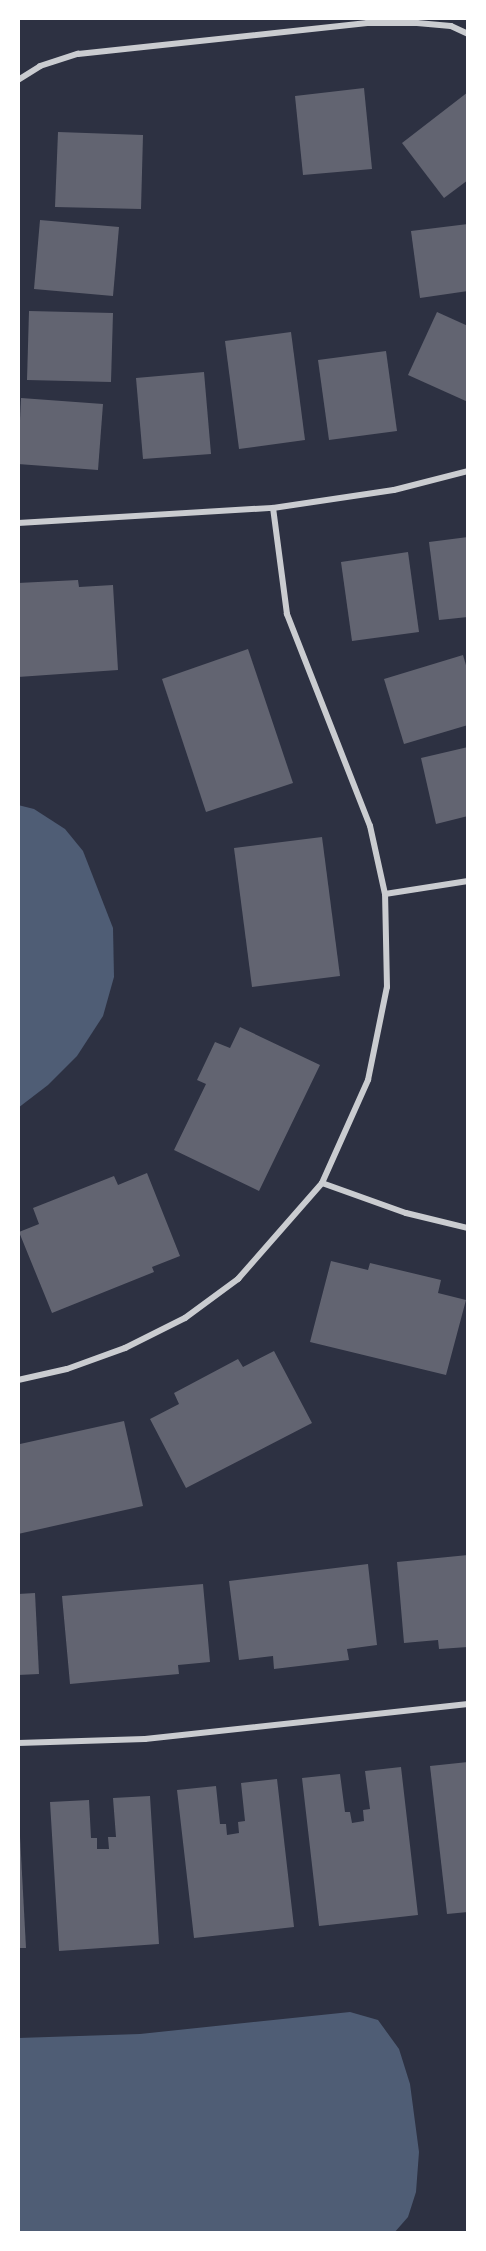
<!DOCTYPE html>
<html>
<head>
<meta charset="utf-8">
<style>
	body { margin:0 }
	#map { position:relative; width:486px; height:2251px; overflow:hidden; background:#2d3142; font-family:"Archivo Narrow",sans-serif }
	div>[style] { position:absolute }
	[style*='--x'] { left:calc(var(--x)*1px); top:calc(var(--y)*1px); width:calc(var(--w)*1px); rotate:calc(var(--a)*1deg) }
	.water>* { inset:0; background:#4f5d75 }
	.building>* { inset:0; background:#626471 }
	.minor>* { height:6px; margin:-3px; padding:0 3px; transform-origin:3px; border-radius:3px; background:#caccd0 }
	span { translate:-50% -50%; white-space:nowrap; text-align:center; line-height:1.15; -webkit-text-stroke:6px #fff; paint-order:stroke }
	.frame { position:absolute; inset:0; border:20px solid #fff; pointer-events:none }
</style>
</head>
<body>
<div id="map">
	<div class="water">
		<i style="clip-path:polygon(18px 805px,34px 809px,65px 829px,83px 851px,113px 928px,114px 977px,103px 1016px,77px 1056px,48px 1085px,18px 1108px)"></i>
		<i style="clip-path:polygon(350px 2012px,378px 2020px,399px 2049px,410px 2084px,419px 2152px,416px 2192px,408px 2217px,394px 2233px,18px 2233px,18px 2038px,140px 2034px)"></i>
	</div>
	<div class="building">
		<i style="clip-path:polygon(364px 88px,372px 169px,303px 175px,295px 96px)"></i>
		<i style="clip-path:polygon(468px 92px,468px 180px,444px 198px,402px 143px)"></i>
		<i style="clip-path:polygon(58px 132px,143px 135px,141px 209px,55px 207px)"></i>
		<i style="clip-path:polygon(40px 220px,119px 227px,113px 296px,34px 289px)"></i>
		<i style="clip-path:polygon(468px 224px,468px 291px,420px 298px,411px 231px)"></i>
		<i style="clip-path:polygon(29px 311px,113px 313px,111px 382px,27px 380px)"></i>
		<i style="clip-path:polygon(437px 312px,468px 326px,468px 402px,408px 375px)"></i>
		<i style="clip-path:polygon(291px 332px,305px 440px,239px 449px,225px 341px)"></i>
		<i style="clip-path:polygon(386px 351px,397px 431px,329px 440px,318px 360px)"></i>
		<i style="clip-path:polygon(204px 372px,211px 454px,143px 459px,136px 378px)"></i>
		<i style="clip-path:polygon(21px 398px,103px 404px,98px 470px,18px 464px)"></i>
		<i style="clip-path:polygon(468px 537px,468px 617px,439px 620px,429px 542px)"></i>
		<i style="clip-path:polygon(408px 552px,419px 632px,352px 641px,341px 562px)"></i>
		<i style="clip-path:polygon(78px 580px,79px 587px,113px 585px,118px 670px,18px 677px,18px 583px)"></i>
		<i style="clip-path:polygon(248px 649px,293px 783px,206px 812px,162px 679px)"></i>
		<i style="clip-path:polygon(463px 655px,468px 672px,468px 725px,404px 744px,384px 679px)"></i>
		<i style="clip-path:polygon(468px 747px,468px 816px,436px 824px,421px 758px)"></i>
		<i style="clip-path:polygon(322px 837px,340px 976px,252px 987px,234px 848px)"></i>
		<i style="clip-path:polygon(240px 1027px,320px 1065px,259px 1191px,174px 1150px,206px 1084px,197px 1080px,215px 1042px,230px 1048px)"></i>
		<i style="clip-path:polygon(147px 1173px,180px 1256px,152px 1267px,154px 1272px,52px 1313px,19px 1232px,39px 1224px,33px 1208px,114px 1176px,118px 1185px)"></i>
		<i style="clip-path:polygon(331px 1261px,368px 1270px,370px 1263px,441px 1280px,438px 1293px,466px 1300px,446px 1375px,310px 1342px)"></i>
		<i style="clip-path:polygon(274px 1351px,312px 1423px,186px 1488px,150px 1419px,179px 1404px,174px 1393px,238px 1359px,243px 1367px)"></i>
		<i style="clip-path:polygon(124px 1421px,143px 1506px,18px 1534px,20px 1444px)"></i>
		<i style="clip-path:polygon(468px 1555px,468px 1647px,439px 1649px,438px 1640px,404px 1643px,397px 1562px)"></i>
		<i style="clip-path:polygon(368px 1564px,377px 1645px,347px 1649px,349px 1660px,274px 1669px,273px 1656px,239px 1660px,229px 1581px)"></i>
		<i style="clip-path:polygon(203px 1584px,210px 1662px,178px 1665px,179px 1674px,70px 1684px,62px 1596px)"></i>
		<i style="clip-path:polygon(35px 1593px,39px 1674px,18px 1675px,18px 1594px)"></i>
		<i style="clip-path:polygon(468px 1762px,468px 1912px,447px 1914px,430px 1766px)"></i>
		<i style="clip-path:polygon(401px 1767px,418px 1915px,319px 1926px,302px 1778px,340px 1774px,345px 1812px,350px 1812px,352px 1823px,364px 1821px,363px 1810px,370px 1809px,365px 1771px)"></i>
		<i style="clip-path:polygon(277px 1779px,294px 1927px,194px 1938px,177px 1790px,216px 1786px,220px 1824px,226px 1824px,227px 1835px,239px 1833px,238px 1822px,245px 1821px,241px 1783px)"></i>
		<i style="clip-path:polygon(150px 1796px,159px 1944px,59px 1951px,50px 1802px,89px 1800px,91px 1838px,97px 1838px,97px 1849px,109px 1849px,108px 1837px,116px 1837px,113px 1798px)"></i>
		<i style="clip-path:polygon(18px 1799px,26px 1948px,18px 1948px)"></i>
	</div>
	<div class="minor">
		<i style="--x:18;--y:80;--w:26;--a:-32"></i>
		<i style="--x:40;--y:66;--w:40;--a:-18"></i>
		<i style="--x:78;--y:54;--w:291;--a:-6.1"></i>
		<i style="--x:367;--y:23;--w:50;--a:0"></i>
		<i style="--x:417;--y:23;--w:34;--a:5"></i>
		<i style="--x:451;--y:26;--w:19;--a:25"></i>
		<i style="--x:18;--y:523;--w:255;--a:-3.4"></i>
		<i style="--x:273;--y:508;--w:122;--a:-8.5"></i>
		<i style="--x:394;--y:490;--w:76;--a:-14.4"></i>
		<i style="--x:385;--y:894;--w:84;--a:-8.9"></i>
		<i style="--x:322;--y:1183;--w:89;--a:19.7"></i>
		<i style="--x:406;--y:1213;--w:64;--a:13.6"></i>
		<i style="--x:18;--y:1380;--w:50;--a:-12.7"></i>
		<i style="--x:67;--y:1369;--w:62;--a:-19.9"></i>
		<i style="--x:125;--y:1348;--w:67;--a:-26.6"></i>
		<i style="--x:185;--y:1318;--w:66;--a:-36.3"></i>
		<i style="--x:238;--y:1279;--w:128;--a:-48.8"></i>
		<i style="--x:322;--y:1183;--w:113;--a:-65.9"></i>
		<i style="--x:368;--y:1080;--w:95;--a:-78.5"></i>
		<i style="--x:387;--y:987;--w:93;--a:-91.2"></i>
		<i style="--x:385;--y:894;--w:70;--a:-102.4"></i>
		<i style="--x:370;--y:826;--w:228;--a:-111.4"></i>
		<i style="--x:287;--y:614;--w:107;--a:-97.5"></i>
		<i style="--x:18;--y:1743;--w:127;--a:-1.8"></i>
		<i style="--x:145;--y:1739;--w:325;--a:-6.2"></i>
	</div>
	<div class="frame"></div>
</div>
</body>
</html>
